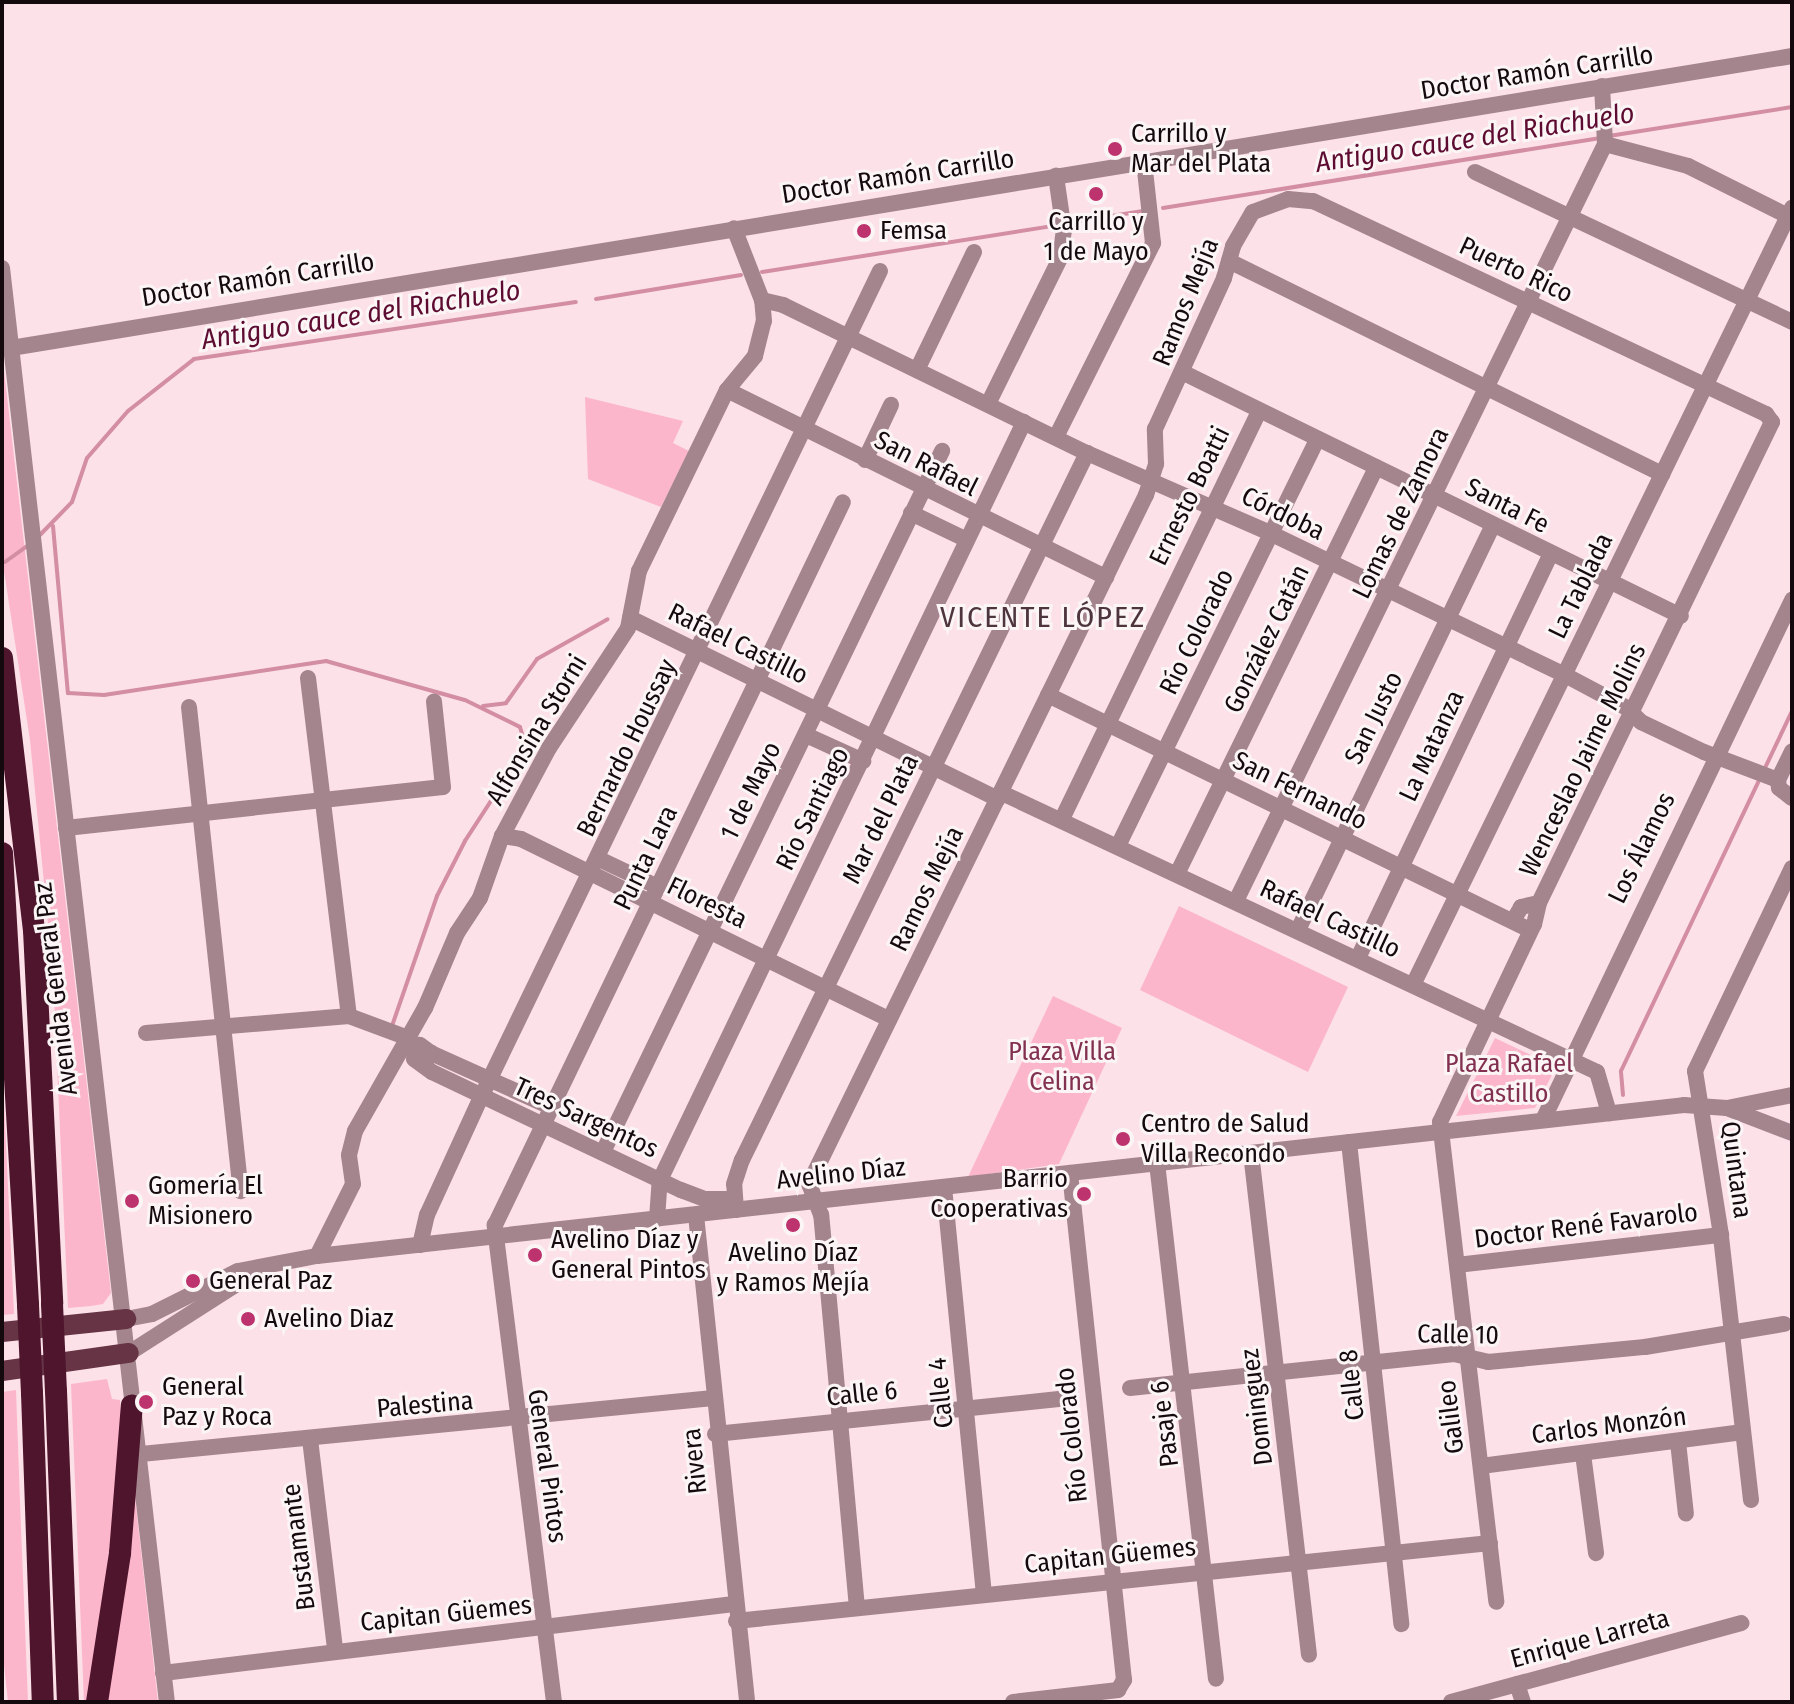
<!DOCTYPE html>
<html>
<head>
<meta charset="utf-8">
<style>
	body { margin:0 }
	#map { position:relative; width:1794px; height:1704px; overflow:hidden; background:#fce1e8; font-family:"Fira Sans Condensed",sans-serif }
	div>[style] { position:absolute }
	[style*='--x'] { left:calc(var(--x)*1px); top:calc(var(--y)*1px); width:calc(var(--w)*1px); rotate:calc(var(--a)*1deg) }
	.green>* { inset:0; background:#fcb6cb }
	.stream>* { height:4px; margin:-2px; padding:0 2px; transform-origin:2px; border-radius:2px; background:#d38ea3 }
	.minor>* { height:16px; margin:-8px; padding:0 8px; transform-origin:8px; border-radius:8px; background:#a4858e }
	.major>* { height:20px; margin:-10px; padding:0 10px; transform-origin:10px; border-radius:10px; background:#663444 }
	.highway>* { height:22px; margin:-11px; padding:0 11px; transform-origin:11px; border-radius:11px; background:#4e152c }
	.highway-bridge>* { height:22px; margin:-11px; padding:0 11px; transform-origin:11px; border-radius:11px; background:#4e152c }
	.dots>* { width:22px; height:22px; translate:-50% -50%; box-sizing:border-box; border:4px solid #fbf5f6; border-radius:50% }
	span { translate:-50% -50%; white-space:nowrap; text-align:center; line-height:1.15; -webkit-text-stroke:6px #fbf5f6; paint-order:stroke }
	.street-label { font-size:26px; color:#140a0d }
	.poi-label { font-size:26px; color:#140a0d }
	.left { translate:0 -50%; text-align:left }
	.right { translate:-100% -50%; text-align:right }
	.park-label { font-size:26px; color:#82304f }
	.water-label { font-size:28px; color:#5d0b30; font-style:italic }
	.quarter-label { font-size:30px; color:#4e353d; letter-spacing:2px }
	.frame { position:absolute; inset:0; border:4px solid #140a0d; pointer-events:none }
</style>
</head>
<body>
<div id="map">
	<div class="green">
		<i style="clip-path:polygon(2px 353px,111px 1293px,103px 1304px,91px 1306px,68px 1308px,53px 974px,30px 740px,2px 558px)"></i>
		<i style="clip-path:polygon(585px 397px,683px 421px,673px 443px,689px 451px,661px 507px,588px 479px)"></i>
		<i style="clip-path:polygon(1179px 906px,1348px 987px,1308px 1072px,1140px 990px)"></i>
		<i style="clip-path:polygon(1053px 996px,1122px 1028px,1059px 1164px,968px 1177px)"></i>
		<i style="clip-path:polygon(1495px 1038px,1556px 1067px,1535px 1108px,1456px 1116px)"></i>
		<i style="clip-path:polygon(2px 1060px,14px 1314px,2px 1315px)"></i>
		<i style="clip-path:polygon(107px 1379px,112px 1399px,120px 1400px,122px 1440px,92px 1702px,84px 1702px,71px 1384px)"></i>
		<i style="clip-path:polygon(16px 1390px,20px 1502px,28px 1702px,8px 1702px,2px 1646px,2px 1392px)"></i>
		<i style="clip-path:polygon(134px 1489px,158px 1702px,105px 1702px)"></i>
	</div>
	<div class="stream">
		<i style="--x:1609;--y:136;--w:185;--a:-9"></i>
		<i style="--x:1163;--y:208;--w:443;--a:-9.1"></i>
		<i style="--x:1073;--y:222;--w:71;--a:-8.9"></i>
		<i style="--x:762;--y:272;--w:295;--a:-9"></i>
		<i style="--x:596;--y:299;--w:147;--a:-9.4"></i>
		<i style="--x:53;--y:526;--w:168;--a:84.9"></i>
		<i style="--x:68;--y:693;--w:36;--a:3"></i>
		<i style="--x:104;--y:695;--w:225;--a:-8.7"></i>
		<i style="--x:326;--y:661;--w:144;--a:15.7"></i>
		<i style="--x:465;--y:700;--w:61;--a:26.1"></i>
		<i style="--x:520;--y:727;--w:21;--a:73"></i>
		<i style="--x:526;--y:747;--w:112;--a:123"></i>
		<i style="--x:465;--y:841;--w:62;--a:117"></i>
		<i style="--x:437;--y:896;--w:138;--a:109.1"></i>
		<i style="--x:37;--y:538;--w:50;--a:-45.8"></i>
		<i style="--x:72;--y:502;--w:46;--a:-71.2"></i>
		<i style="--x:87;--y:458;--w:62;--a:-48.9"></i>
		<i style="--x:128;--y:411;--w:84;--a:-38.2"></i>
		<i style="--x:194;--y:359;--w:386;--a:-8.5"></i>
		<i style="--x:5;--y:562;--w:31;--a:-36"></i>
		<i style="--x:483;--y:706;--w:23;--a:-7"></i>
		<i style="--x:506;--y:703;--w:54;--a:-54.8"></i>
		<i style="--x:537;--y:659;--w:81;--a:-29.4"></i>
		<i style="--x:1764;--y:770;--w:65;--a:-64.6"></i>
		<i style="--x:1623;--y:1095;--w:24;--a:-95"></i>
		<i style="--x:1621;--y:1071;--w:324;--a:-64.6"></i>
	</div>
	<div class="minor">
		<i style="--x:1602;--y:86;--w:58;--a:87"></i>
		<i style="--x:1605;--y:144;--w:86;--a:14.8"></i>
		<i style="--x:1688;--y:166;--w:116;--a:26.6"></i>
		<i style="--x:1475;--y:172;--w:351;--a:25.3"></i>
		<i style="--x:1229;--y:261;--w:483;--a:26.2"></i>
		<i style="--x:2;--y:268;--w:1443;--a:83.44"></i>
		<i style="--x:762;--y:300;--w:22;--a:13"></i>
		<i style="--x:783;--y:305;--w:338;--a:26"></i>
		<i style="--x:1087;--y:453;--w:202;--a:23.6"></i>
		<i style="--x:1272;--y:534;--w:325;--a:25.7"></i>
		<i style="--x:1565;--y:675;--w:70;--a:28"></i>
		<i style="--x:1627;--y:708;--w:20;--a:45"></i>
		<i style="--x:1641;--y:722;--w:70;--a:25.5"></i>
		<i style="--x:1704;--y:752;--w:79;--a:20.7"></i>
		<i style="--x:11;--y:348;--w:1805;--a:-9.31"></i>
		<i style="--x:917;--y:370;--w:131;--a:-64.2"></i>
		<i style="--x:1184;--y:373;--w:553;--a:26.06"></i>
		<i style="--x:727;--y:390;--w:423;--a:26.3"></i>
		<i style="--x:988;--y:404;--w:163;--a:-63.7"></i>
		<i style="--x:1060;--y:258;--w:27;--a:-82"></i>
		<i style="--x:1064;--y:231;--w:56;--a:-98.3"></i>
		<i style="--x:1056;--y:437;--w:217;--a:-63.4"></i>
		<i style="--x:1153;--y:243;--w:82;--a:-96.3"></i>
		<i style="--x:865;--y:460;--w:61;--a:-64.7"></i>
		<i style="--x:911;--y:513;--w:62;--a:25.7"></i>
		<i style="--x:630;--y:618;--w:410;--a:26.2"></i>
		<i style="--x:308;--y:678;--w:340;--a:83.1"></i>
		<i style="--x:1048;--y:695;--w:536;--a:25.99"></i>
		<i style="--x:189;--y:707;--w:487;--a:83.9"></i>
		<i style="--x:806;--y:735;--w:63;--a:24.5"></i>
		<i style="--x:1778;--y:780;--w:32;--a:-64"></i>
		<i style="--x:1778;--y:780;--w:8;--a:83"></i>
		<i style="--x:1779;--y:788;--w:16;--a:38"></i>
		<i style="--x:1002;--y:793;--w:657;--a:25.12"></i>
		<i style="--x:1597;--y:1072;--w:43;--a:73.7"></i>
		<i style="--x:1062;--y:819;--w:452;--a:-64.2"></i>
		<i style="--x:66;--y:828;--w:379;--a:-6.2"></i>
		<i style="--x:443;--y:787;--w:86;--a:-96"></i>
		<i style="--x:502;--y:836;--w:19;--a:9"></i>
		<i style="--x:521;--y:839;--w:410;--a:26.1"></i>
		<i style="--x:1118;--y:846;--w:453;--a:-63.9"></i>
		<i style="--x:599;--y:859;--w:65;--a:25.4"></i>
		<i style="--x:1177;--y:874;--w:453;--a:-63.9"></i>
		<i style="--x:1236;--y:901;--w:842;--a:-64.01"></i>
		<i style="--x:1513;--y:921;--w:16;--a:-60"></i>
		<i style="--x:1521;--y:907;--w:18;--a:-13"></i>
		<i style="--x:1298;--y:930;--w:447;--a:-64.3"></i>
		<i style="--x:1358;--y:958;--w:448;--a:-64.5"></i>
		<i style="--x:1413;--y:985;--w:865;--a:-64"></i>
		<i style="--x:146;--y:1033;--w:204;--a:-4.8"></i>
		<i style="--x:349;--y:1016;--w:63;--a:20.4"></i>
		<i style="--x:431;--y:1053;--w:132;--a:24.2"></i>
		<i style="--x:425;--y:1063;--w:12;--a:-59"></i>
		<i style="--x:431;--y:1053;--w:14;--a:-144"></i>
		<i style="--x:420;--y:1045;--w:15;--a:113"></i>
		<i style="--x:414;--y:1059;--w:22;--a:36"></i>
		<i style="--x:432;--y:1072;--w:276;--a:25.4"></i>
		<i style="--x:681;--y:1190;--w:26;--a:21"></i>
		<i style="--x:705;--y:1199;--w:29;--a:0"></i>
		<i style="--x:1727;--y:1108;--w:66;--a:-11.3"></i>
		<i style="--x:1543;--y:1120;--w:577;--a:-64.41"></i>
		<i style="--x:1349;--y:1142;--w:485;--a:83.8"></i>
		<i style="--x:603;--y:1152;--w:779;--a:-64.19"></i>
		<i style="--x:1251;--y:1153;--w:505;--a:83.41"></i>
		<i style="--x:1157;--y:1163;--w:519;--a:83.48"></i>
		<i style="--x:944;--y:1187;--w:410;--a:84.4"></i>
		<i style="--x:736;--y:1210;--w:26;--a:-94"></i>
		<i style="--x:734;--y:1184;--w:25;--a:-72"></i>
		<i style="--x:742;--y:1160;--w:787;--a:-63.99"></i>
		<i style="--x:696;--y:1215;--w:490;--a:84"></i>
		<i style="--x:657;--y:1219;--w:39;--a:-86"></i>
		<i style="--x:660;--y:1180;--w:841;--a:-64.35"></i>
		<i style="--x:420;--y:1245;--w:31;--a:-77"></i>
		<i style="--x:427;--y:1215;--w:132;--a:-65.4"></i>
		<i style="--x:482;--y:1095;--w:915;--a:-64.22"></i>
		<i style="--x:317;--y:1256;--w:80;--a:-63.4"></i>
		<i style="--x:353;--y:1184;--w:29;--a:-98"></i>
		<i style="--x:349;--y:1155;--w:25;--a:-76"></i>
		<i style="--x:355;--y:1131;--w:142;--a:-60.4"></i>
		<i style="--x:425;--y:1008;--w:82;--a:-66.9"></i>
		<i style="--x:457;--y:933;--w:42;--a:-56.7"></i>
		<i style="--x:480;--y:898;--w:66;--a:-70.5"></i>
		<i style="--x:502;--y:836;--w:100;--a:-61.9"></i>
		<i style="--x:549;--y:748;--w:144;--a:-56.6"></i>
		<i style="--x:628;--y:628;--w:58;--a:-79.1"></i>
		<i style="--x:639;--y:571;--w:201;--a:-64.1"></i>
		<i style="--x:727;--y:390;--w:44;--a:-50.5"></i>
		<i style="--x:755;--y:356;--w:36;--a:-76"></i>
		<i style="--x:764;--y:321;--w:21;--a:-95"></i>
		<i style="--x:762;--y:300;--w:77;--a:-111.3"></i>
		<i style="--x:1457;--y:1265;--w:266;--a:-6.5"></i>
		<i style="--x:126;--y:1319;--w:26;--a:-11"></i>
		<i style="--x:152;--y:1314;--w:96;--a:-26.6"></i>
		<i style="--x:238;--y:1271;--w:80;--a:-10.8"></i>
		<i style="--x:317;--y:1256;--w:1375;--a:-6.3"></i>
		<i style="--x:1684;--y:1105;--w:43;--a:4"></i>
		<i style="--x:1727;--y:1108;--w:70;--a:21"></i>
		<i style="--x:129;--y:1353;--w:148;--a:-32.6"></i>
		<i style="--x:1130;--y:1388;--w:326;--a:-6"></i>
		<i style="--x:1454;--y:1354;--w:35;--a:13"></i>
		<i style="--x:1488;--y:1362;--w:158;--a:-5.5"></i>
		<i style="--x:1645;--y:1347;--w:141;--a:-9.4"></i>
		<i style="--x:715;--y:1434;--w:348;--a:-5.8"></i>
		<i style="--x:310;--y:1439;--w:212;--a:83.2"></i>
		<i style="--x:1678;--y:1442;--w:72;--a:83.7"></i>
		<i style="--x:141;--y:1454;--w:575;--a:-5.59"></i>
		<i style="--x:1583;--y:1454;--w:100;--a:82.5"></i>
		<i style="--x:1481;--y:1466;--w:264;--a:-7.4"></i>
		<i style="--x:1751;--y:1500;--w:267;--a:-96.5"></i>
		<i style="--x:1721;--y:1235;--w:166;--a:-99"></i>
		<i style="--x:1695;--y:1071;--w:225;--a:-64.5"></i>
		<i style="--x:857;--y:1608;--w:395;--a:-95.2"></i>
		<i style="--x:821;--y:1215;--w:33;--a:-111"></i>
		<i style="--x:809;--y:1184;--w:767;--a:-63.94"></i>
		<i style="--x:1146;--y:495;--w:33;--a:-72"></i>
		<i style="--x:1156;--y:464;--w:35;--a:-92"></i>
		<i style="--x:1155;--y:429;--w:166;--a:-65.4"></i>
		<i style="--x:1224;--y:278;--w:33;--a:-74"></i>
		<i style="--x:1233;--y:246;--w:39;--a:-60"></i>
		<i style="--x:1253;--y:212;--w:37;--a:-20"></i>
		<i style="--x:1288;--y:199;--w:25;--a:5"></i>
		<i style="--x:1313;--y:201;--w:501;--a:25.18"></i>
		<i style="--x:1766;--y:414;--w:10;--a:53"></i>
		<i style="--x:1772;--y:422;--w:534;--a:115.85"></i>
		<i style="--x:1539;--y:903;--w:22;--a:103"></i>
		<i style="--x:1534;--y:924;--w:219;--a:115.4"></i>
		<i style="--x:1440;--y:1122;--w:483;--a:83.3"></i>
		<i style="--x:736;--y:1621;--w:758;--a:-5.91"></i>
		<i style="--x:163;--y:1673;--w:575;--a:-6.89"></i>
		<i style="--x:1517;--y:1684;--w:19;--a:72"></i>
		<i style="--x:554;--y:1702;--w:481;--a:-97.1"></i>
		<i style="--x:495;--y:1225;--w:802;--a:-64.3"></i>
		<i style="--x:1013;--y:1702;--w:106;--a:-6.5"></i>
		<i style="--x:1118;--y:1690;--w:12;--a:-59"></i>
		<i style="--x:1124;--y:1680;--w:510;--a:-96.08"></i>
		<i style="--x:1451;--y:1702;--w:301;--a:-15.2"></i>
	</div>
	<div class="major">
		<i style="--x:2;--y:1332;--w:125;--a:-6"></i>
		<i style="--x:2;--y:1371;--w:128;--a:-8.1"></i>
	</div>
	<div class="highway">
		<i style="--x:2;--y:658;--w:274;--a:83.3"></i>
		<i style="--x:34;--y:930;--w:374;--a:87.2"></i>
		<i style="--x:2;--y:853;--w:453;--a:86.7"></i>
		<i style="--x:56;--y:1391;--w:311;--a:87.8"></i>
		<i style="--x:32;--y:1393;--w:309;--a:88"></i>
		<i style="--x:97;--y:1702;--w:151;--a:-81.2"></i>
		<i style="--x:120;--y:1553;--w:148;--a:-85.4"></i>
	</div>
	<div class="highway-bridge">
		<i style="--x:52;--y:1304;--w:87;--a:87.4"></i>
		<i style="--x:28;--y:1305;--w:88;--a:87.4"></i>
	</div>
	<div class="dots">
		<i style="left:1115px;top:149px;background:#bd336d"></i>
		<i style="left:1096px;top:194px;background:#bd336d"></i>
		<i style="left:864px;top:231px;background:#bd336d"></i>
		<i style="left:1123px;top:1139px;background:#bd336d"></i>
		<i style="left:1084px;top:1194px;background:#bd336d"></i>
		<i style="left:132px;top:1201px;background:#bd336d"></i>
		<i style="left:793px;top:1225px;background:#bd336d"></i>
		<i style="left:535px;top:1255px;background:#bd336d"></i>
		<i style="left:193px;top:1281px;background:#bd336d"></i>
		<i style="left:248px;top:1319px;background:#bd336d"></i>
		<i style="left:146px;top:1402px;background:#bd336d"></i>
	</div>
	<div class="street-label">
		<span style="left:1537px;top:73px;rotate:-9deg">Doctor Ramón Carrillo</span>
		<span style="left:898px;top:177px;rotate:-9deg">Doctor Ramón Carrillo</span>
		<span style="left:1516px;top:270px;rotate:25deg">Puerto Rico</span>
		<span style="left:258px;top:280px;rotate:-9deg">Doctor Ramón Carrillo</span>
		<span style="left:1186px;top:302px;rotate:-68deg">Ramos Mejía</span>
		<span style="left:926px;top:464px;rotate:27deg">San Rafael</span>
		<span style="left:1190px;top:496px;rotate:-64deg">Ernesto Boatti</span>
		<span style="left:1507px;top:506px;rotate:27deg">Santa Fe</span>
		<span style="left:1401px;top:513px;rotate:-64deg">Lomas de Zamora</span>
		<span style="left:1283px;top:514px;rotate:26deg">Córdoba</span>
		<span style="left:1581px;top:586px;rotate:-64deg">La Tablada</span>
		<span style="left:1197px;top:632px;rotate:-64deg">Río Colorado</span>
		<span style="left:1267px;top:639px;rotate:-64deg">González Catán</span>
		<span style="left:738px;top:644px;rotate:26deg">Rafael Castillo</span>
		<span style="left:1374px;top:718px;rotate:-64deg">San Justo</span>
		<span style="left:537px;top:730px;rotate:-59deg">Alfonsina Storni</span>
		<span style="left:1432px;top:746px;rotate:-65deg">La Matanza</span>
		<span style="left:627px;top:748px;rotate:-64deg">Bernardo Houssay</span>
		<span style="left:1583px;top:760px;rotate:-64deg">Wenceslao Jaime Molins</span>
		<span style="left:751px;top:791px;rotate:-64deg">1 de Mayo</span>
		<span style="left:1300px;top:791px;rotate:26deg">San Fernando</span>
		<span style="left:813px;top:809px;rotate:-64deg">Río Santiago</span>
		<span style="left:881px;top:819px;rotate:-64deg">Mar del Plata</span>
		<span style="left:1642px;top:848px;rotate:-64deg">Los Álamos</span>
		<span style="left:646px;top:858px;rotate:-64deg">Punta Lara</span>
		<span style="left:927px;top:889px;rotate:-64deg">Ramos Mejía</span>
		<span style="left:707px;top:903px;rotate:26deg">Floresta</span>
		<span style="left:1330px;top:919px;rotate:25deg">Rafael Castillo</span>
		<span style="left:56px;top:989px;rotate:-97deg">Avenida General Paz</span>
		<span style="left:586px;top:1118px;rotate:25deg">Tres Sargentos</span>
		<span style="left:1736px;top:1170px;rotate:82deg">Quintana</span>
		<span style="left:841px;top:1174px;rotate:-6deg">Avelino Díaz</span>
		<span style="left:1586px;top:1226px;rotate:-7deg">Doctor René Favarolo</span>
		<span style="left:1458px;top:1335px;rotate:1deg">Calle 10</span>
		<span style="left:1352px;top:1385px;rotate:-96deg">Calle 8</span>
		<span style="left:941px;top:1393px;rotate:-96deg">Calle 4</span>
		<span style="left:862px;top:1394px;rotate:-6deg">Calle 6</span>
		<span style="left:425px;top:1405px;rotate:-5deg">Palestina</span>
		<span style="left:1257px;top:1407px;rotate:-97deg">Dominguez</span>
		<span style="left:1451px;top:1417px;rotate:-97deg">Galileo</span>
		<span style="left:1165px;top:1424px;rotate:-97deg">Pasaje 6</span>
		<span style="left:1609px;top:1426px;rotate:-7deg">Carlos Monzón</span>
		<span style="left:1072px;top:1435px;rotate:-96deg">Río Colorado</span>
		<span style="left:695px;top:1461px;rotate:-96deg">Rivera</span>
		<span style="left:547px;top:1466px;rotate:82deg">General Pintos</span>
		<span style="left:299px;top:1547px;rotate:-97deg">Bustamante</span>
		<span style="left:1110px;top:1556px;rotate:-6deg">Capitan Güemes</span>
		<span style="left:446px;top:1614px;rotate:-6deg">Capitan Güemes</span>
		<span style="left:1590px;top:1639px;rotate:-15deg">Enrique Larreta</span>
	</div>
	<div class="poi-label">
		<span class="left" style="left:1131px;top:149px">Carrillo y<br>Mar del Plata</span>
		<span style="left:1096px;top:237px">Carrillo y<br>1 de Mayo</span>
		<span class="left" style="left:880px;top:231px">Femsa</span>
		<span class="left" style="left:1141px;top:1139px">Centro de Salud<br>Villa Recondo</span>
		<span class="right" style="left:1068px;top:1194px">Barrio<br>Cooperativas</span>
		<span class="left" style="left:148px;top:1201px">Gomería El<br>Misionero</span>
		<span class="left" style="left:551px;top:1255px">Avelino Díaz y<br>General Pintos</span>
		<span style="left:793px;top:1268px">Avelino Díaz<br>y Ramos Mejía</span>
		<span class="left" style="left:209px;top:1281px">General Paz</span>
		<span class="left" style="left:264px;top:1319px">Avelino Diaz</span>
		<span class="left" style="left:162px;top:1402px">General<br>Paz y Roca</span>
	</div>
	<div class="park-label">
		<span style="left:1062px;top:1067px">Plaza Villa<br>Celina</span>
		<span style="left:1509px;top:1079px">Plaza Rafael<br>Castillo</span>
	</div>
	<div class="water-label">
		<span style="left:1475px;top:138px;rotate:-9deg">Antiguo cauce del Riachuelo</span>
		<span style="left:361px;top:315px;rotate:-9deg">Antiguo cauce del Riachuelo</span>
	</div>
	<div class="quarter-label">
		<span style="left:1043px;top:617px">VICENTE LÓPEZ</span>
	</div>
	<div class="frame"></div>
</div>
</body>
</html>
